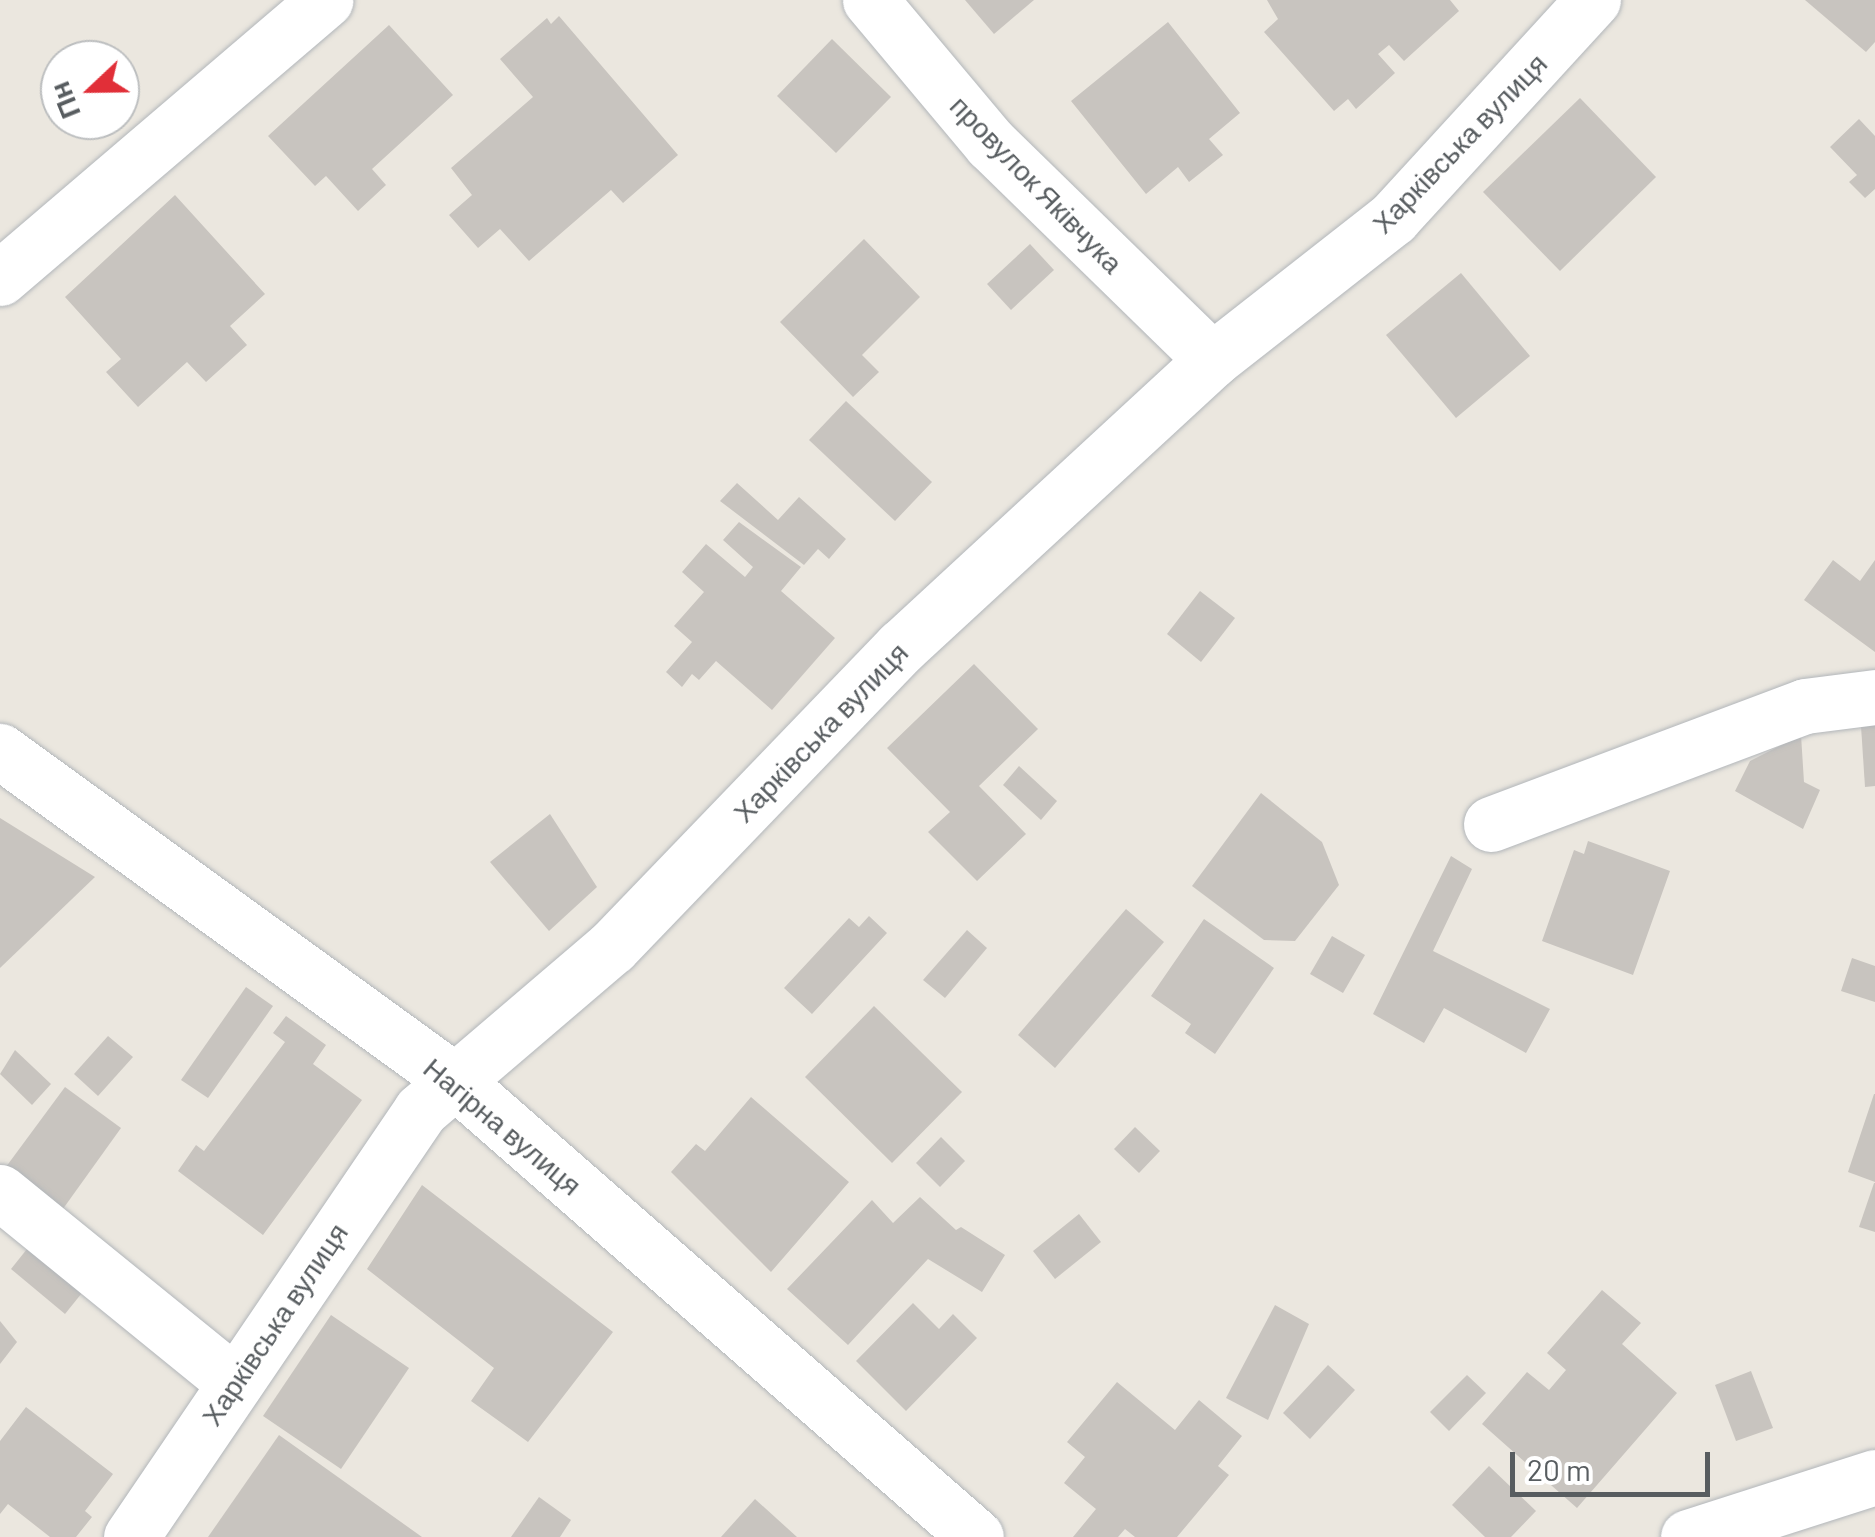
<!DOCTYPE html>
<html>
<head>
<meta charset="utf-8">
<style>
	body { margin:0 }
	#map { position:relative; width:1875px; height:1537px; overflow:hidden; background:#ebe7df; font-family:Barlow,sans-serif }
	div>[style] { position:absolute }
	[style*='--x'] { left:calc(var(--x)*1px); top:calc(var(--y)*1px); width:calc(var(--w)*1px); rotate:calc(var(--a)*1deg) }
	.building>* { inset:0; background:#c8c4bf }
	.roads { filter:drop-shadow(0 0 2px #b2b6ba) drop-shadow(0 0 2px #b2b6ba) }
	.minor>* { height:55px; margin:-27.5px; padding:0 27.5px; transform-origin:27.5px; border-radius:27.5px; background:#fff }
	span { translate:-50% -50%; white-space:nowrap; text-align:center; line-height:1.15; -webkit-text-stroke:8px #fff; paint-order:stroke }
	.street-label { font-size:28px; color:#585d60 }
	.north { position:absolute; left:40px; top:40px; width:100px; height:100px; box-sizing:border-box; background:#fff; border:2px solid #bcbebf; border-radius:50%; rotate:248deg; font-size:28px; font-weight:700; line-height:40px; text-align:center; color:#585d60 }
	.north::after { content:''; display:block; margin:auto; width:35px; height:45px; background:#e12f38; clip-path:polygon(50% 0,100% 100%,50% 72%,0 100%) }
	.scale { position:absolute; left:1510px; top:1452px; width:200px; height:45px; box-sizing:border-box; border:5px solid #585d60; border-top:0; padding-left:12px; font-size:30px; line-height:35px; white-space:nowrap; color:#585d60; -webkit-text-stroke:8px #fff; paint-order:stroke }
</style>
</head>
<body>
<div id="map">
	<div class="building">
		<i style="clip-path:polygon(965px 0,1034px 0,994px 34px)"></i>
		<i style="clip-path:polygon(1267px 0,1450px 0,1459px 11px,1404px 61px,1389px 45px,1378px 54px,1395px 73px,1356px 109px,1348px 99px,1334px 111px,1264px 32px,1278px 19px)"></i>
		<i style="clip-path:polygon(1805px 0,1875px 0,1875px 42px,1866px 52px)"></i>
		<i style="clip-path:polygon(559px 16px,678px 155px,623px 203px,611px 190px,529px 261px,500px 229px,478px 248px,449px 215px,472px 195px,451px 168px,533px 97px,500px 59px,547px 18px,551px 24px)"></i>
		<i style="clip-path:polygon(1168px 22px,1240px 113px,1209px 139px,1223px 155px,1189px 182px,1178px 167px,1146px 194px,1071px 101px)"></i>
		<i style="clip-path:polygon(389px 25px,453px 95px,372px 169px,386px 185px,358px 211px,326px 176px,315px 186px,268px 136px)"></i>
		<i style="clip-path:polygon(832px 39px,891px 97px,836px 153px,777px 96px)"></i>
		<i style="clip-path:polygon(1580px 98px,1656px 177px,1560px 271px,1483px 192px)"></i>
		<i style="clip-path:polygon(1859px 119px,1875px 136px,1875px 189px,1865px 198px,1849px 182px,1857px 175px,1830px 147px)"></i>
		<i style="clip-path:polygon(175px 195px,265px 294px,230px 326px,247px 345px,206px 382px,187px 362px,138px 407px,106px 372px,121px 359px,65px 297px)"></i>
		<i style="clip-path:polygon(864px 239px,920px 297px,862px 355px,879px 372px,853px 397px,780px 322px)"></i>
		<i style="clip-path:polygon(1030px 244px,1054px 270px,1011px 310px,987px 284px)"></i>
		<i style="clip-path:polygon(1461px 273px,1530px 356px,1456px 418px,1386px 335px)"></i>
		<i style="clip-path:polygon(846px 401px,932px 482px,895px 521px,809px 440px)"></i>
		<i style="clip-path:polygon(737px 483px,778px 520px,799px 497px,846px 539px,829px 559px,818px 549px,804px 565px,720px 501px)"></i>
		<i style="clip-path:polygon(739px 522px,801px 567px,781px 591px,835px 638px,772px 710px,716px 661px,699px 680px,692px 674px,682px 687px,666px 672px,692px 642px,674px 626px,704px 592px,682px 572px,706px 544px,745px 577px,753px 567px,723px 540px)"></i>
		<i style="clip-path:polygon(1833px 560px,1860px 581px,1875px 560px,1875px 652px,1804px 600px)"></i>
		<i style="clip-path:polygon(1200px 591px,1235px 618px,1201px 662px,1167px 634px)"></i>
		<i style="clip-path:polygon(974px 664px,1038px 729px,979px 786px,1026px 834px,977px 881px,928px 832px,950px 812px,887px 748px)"></i>
		<i style="clip-path:polygon(1875px 725px,1875px 786px,1865px 787px,1861px 726px)"></i>
		<i style="clip-path:polygon(1801px 735px,1804px 782px,1820px 790px,1803px 829px,1735px 791px,1750px 761px)"></i>
		<i style="clip-path:polygon(1019px 766px,1057px 801px,1041px 820px,1003px 785px)"></i>
		<i style="clip-path:polygon(1261px 793px,1322px 842px,1339px 885px,1295px 941px,1264px 940px,1192px 886px)"></i>
		<i style="clip-path:polygon(550px 814px,597px 887px,549px 931px,490px 862px)"></i>
		<i style="clip-path:polygon(0 818px,95px 877px,0 968px)"></i>
		<i style="clip-path:polygon(1588px 841px,1670px 871px,1633px 975px,1542px 941px,1574px 850px,1584px 854px)"></i>
		<i style="clip-path:polygon(1451px 856px,1472px 869px,1433px 951px,1550px 1009px,1526px 1053px,1444px 1008px,1424px 1043px,1373px 1014px)"></i>
		<i style="clip-path:polygon(1126px 909px,1164px 942px,1055px 1068px,1018px 1035px)"></i>
		<i style="clip-path:polygon(869px 916px,887px 933px,812px 1014px,784px 988px,849px 918px,859px 927px)"></i>
		<i style="clip-path:polygon(1204px 919px,1274px 968px,1215px 1054px,1185px 1033px,1191px 1024px,1151px 996px)"></i>
		<i style="clip-path:polygon(967px 930px,987px 948px,945px 998px,923px 980px)"></i>
		<i style="clip-path:polygon(1332px 936px,1365px 955px,1343px 993px,1310px 974px)"></i>
		<i style="clip-path:polygon(1852px 958px,1875px 966px,1875px 1002px,1841px 991px)"></i>
		<i style="clip-path:polygon(246px 987px,273px 1006px,208px 1098px,181px 1080px)"></i>
		<i style="clip-path:polygon(874px 1006px,962px 1092px,892px 1163px,805px 1077px)"></i>
		<i style="clip-path:polygon(286px 1016px,326px 1045px,313px 1064px,362px 1100px,263px 1235px,178px 1171px,196px 1145px,204px 1151px,285px 1042px,273px 1033px)"></i>
		<i style="clip-path:polygon(108px 1036px,133px 1057px,98px 1096px,74px 1074px)"></i>
		<i style="clip-path:polygon(15px 1050px,51px 1084px,32px 1105px,0 1074px)"></i>
		<i style="clip-path:polygon(65px 1087px,121px 1128px,55px 1220px,0 1175px)"></i>
		<i style="clip-path:polygon(1874px 1094px,1875px 1094px,1875px 1182px,1848px 1172px)"></i>
		<i style="clip-path:polygon(751px 1097px,849px 1182px,771px 1272px,671px 1172px,696px 1144px,705px 1151px)"></i>
		<i style="clip-path:polygon(1135px 1127px,1160px 1151px,1139px 1173px,1114px 1149px)"></i>
		<i style="clip-path:polygon(941px 1137px,965px 1161px,940px 1187px,916px 1163px)"></i>
		<i style="clip-path:polygon(1874px 1183px,1875px 1183px,1875px 1232px,1859px 1227px)"></i>
		<i style="clip-path:polygon(422px 1185px,613px 1332px,528px 1442px,471px 1401px,494px 1368px,367px 1269px)"></i>
		<i style="clip-path:polygon(920px 1197px,956px 1230px,961px 1227px,1005px 1255px,982px 1292px,928px 1259px,848px 1345px,787px 1289px,872px 1200px,893px 1223px)"></i>
		<i style="clip-path:polygon(1079px 1214px,1101px 1242px,1055px 1279px,1033px 1251px)"></i>
		<i style="clip-path:polygon(39px 1234px,94px 1278px,65px 1314px,11px 1269px)"></i>
		<i style="clip-path:polygon(1602px 1290px,1641px 1323px,1622px 1344px,1677px 1393px,1577px 1508px,1482px 1424px,1527px 1372px,1549px 1390px,1566px 1370px,1547px 1353px)"></i>
		<i style="clip-path:polygon(913px 1303px,939px 1329px,953px 1314px,977px 1338px,906px 1411px,856px 1361px)"></i>
		<i style="clip-path:polygon(1275px 1305px,1309px 1324px,1268px 1420px,1226px 1398px)"></i>
		<i style="clip-path:polygon(331px 1315px,409px 1368px,341px 1469px,263px 1416px)"></i>
		<i style="clip-path:polygon(0 1321px,17px 1342px,0 1364px)"></i>
		<i style="clip-path:polygon(1328px 1365px,1355px 1390px,1310px 1439px,1283px 1413px)"></i>
		<i style="clip-path:polygon(1751px 1371px,1773px 1428px,1736px 1441px,1715px 1385px)"></i>
		<i style="clip-path:polygon(1467px 1375px,1486px 1393px,1449px 1431px,1430px 1412px)"></i>
		<i style="clip-path:polygon(1117px 1382px,1175px 1430px,1199px 1400px,1242px 1436px,1218px 1466px,1229px 1475px,1177px 1537px,1135px 1537px,1125px 1529px,1118px 1537px,1073px 1537px,1096px 1509px,1064px 1483px,1085px 1457px,1067px 1442px)"></i>
		<i style="clip-path:polygon(26px 1407px,113px 1474px,85px 1511px,92px 1517px,76px 1537px,50px 1537px,8px 1504px,0 1514px,0 1441px)"></i>
		<i style="clip-path:polygon(279px 1435px,422px 1537px,208px 1537px)"></i>
		<i style="clip-path:polygon(1489px 1466px,1536px 1511px,1511px 1537px,1485px 1537px,1452px 1505px)"></i>
		<i style="clip-path:polygon(539px 1497px,571px 1520px,560px 1537px,511px 1537px)"></i>
		<i style="clip-path:polygon(755px 1499px,797px 1537px,721px 1537px)"></i>
	</div>
	<div class="roads">
		<div class="minor">
			<i style="--x:870;--y:0;--w:188;--a:50"></i>
			<i style="--x:991;--y:144;--w:309;--a:44.3"></i>
			<i style="--x:0;--y:278;--w:428;--a:-40.5"></i>
			<i style="--x:0;--y:751;--w:562;--a:35.95"></i>
			<i style="--x:455;--y:1081;--w:692;--a:41.19"></i>
			<i style="--x:1491;--y:824;--w:335;--a:-20.6"></i>
			<i style="--x:1805;--y:706;--w:71;--a:-7.3"></i>
			<i style="--x:0;--y:1192;--w:303;--a:39.1"></i>
			<i style="--x:131;--y:1537;--w:516;--a:-55.82"></i>
			<i style="--x:421;--y:1110;--w:251;--a:-40.5"></i>
			<i style="--x:612;--y:947;--w:417;--a:-46.1"></i>
			<i style="--x:901;--y:647;--w:423;--a:-42.7"></i>
			<i style="--x:1212;--y:360;--w:230;--a:-38.1"></i>
			<i style="--x:1393;--y:218;--w:296;--a:-47.5"></i>
			<i style="--x:1688;--y:1537;--w:196;--a:-17.8"></i>
		</div>
	</div>
	<div class="street-label">
		<span style="left:1459px;top:143px;rotate:-46deg">Харківська вулиця</span>
		<span style="left:1037px;top:184px;rotate:46deg">провулок Яківчука</span>
		<span style="left:820px;top:732px;rotate:-46deg">Харківська вулиця</span>
		<span style="left:503px;top:1126px;rotate:40deg">Нагірна вулиця</span>
		<span style="left:274px;top:1324px;rotate:-56deg">Харківська вулиця</span>
	</div>
	<div class="north">Пн</div>
	<div class="scale">20 m</div>
</div>
</body>
</html>
